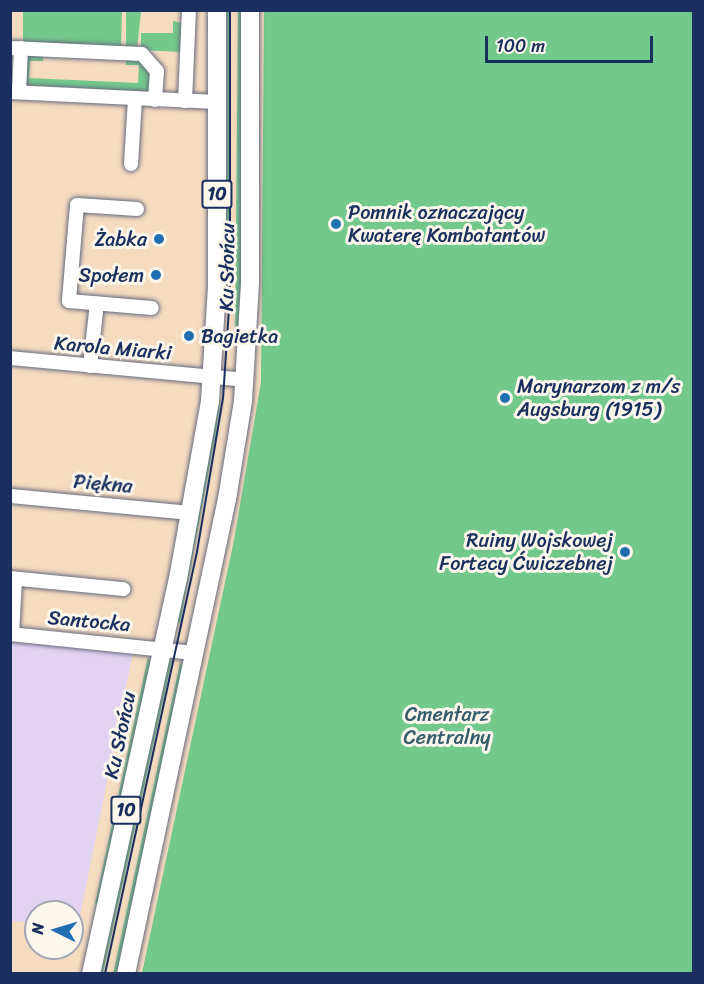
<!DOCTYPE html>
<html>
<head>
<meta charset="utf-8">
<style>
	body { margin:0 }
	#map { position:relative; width:704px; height:984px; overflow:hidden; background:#f5dbbf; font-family:Sriracha,sans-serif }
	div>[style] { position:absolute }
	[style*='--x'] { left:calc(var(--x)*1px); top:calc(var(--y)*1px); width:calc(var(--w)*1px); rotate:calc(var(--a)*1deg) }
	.built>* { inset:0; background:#e3d3f2 }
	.green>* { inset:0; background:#73c88c }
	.roads { filter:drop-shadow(0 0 2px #676b80) drop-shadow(0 0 2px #676b80) }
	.minor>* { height:14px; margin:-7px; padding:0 7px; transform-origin:7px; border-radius:7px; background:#fff }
	.major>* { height:18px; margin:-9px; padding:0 9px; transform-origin:9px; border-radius:9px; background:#fff }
	.tram>* { height:1.5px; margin:-0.75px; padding:0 0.75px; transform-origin:0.75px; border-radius:0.75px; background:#1b2f5e }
	.dots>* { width:16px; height:16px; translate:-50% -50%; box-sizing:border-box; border:3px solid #fbf7ec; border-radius:50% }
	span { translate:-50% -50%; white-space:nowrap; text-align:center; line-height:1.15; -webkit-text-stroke:6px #fbf7ec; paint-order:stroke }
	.shield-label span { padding:2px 4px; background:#fbf7ec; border:2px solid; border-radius:4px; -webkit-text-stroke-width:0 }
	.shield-label { font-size:18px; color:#1b2f5e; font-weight:700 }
	.poi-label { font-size:20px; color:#1b2f5e }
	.left { translate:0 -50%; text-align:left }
	.right { translate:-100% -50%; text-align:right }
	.street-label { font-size:20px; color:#1b2f5e }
	.park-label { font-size:20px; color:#355d6c }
	.frame { position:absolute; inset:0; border:12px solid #1b2f5e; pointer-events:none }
	.north { position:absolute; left:24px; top:900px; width:60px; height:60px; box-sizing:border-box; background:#fbf7ec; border:2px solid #a1a7b3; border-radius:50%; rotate:275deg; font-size:16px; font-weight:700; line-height:24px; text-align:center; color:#1b2f5e }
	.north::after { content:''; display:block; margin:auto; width:21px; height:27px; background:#1f6fb2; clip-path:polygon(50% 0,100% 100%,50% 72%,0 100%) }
	.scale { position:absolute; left:485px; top:36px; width:168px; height:27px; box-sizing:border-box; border:3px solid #1b2f5e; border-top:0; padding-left:8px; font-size:18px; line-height:21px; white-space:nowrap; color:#1b2f5e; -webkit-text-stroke:4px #fbf7ec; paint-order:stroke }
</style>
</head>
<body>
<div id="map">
	<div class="built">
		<i style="clip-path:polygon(10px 642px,133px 653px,78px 926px,72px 925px,72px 912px,36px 912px,36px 923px,11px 921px)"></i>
	</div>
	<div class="green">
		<i style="clip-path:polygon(229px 10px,229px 267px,221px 268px,222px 11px)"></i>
		<i style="clip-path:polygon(245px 10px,242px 344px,235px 344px,238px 11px)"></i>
		<i style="clip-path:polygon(23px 11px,122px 11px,121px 48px,47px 45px,47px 41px,43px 45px,27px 44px,23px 40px)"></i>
		<i style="clip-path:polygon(126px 11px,141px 11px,137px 49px,126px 49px)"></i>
		<i style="clip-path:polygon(264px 11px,693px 11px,693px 973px,142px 973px,234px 540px,261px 382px)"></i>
		<i style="clip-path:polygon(173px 21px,181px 23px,181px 52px,141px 50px,141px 33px,173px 33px)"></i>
		<i style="clip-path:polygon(44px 51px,43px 61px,30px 61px,29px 78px,138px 83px,139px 65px,126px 65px,126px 56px,139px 56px,151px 67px,150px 92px,28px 85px,25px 83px,26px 53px)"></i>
		<i style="clip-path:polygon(214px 401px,220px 402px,216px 432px,180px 623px,173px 621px)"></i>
		<i style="clip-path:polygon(148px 657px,151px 664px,101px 902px,95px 904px)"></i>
		<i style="clip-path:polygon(172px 660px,103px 973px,96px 974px,166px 663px)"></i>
		<i style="clip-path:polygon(180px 663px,184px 666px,119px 973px,113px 974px)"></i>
	</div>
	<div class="roads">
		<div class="minor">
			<i style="--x:10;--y:48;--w:132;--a:2.6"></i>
			<i style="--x:142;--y:54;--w:23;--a:49"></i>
			<i style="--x:157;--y:71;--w:29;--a:94"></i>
			<i style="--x:10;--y:92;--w:207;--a:2.8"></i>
			<i style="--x:19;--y:92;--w:44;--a:-87.4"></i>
			<i style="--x:185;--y:101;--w:91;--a:-87.5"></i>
			<i style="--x:131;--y:164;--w:65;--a:-86.5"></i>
			<i style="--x:137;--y:209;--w:60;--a:-176.2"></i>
			<i style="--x:77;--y:205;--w:96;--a:94.8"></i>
			<i style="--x:69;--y:301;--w:83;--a:4.8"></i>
			<i style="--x:10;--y:358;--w:236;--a:5.3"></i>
			<i style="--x:90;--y:366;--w:63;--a:-83.7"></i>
			<i style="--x:10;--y:496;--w:182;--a:5.4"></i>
			<i style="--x:10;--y:578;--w:114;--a:5.6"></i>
			<i style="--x:10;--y:634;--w:185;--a:5.9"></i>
			<i style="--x:12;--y:634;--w:54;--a:-86.8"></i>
		</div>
		<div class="major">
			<i style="--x:91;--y:974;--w:404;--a:-77.6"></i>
			<i style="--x:178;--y:579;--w:181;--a:-79.8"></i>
			<i style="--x:210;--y:401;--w:116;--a:-86.5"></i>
			<i style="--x:217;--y:285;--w:275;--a:-90"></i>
			<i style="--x:126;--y:974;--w:486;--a:-78"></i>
			<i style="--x:227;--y:499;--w:99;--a:-80.7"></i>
			<i style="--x:243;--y:401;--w:119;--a:-86.6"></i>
			<i style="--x:250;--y:282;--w:272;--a:-90"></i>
		</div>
	</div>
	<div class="tram">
		<i style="--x:105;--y:974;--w:432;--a:-77.7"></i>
		<i style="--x:197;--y:552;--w:155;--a:-80.4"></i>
		<i style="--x:223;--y:399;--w:106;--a:-86.2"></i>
		<i style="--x:230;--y:293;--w:283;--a:-90"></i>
	</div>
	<div class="dots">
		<i style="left:336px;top:224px;background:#1f6fb2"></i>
		<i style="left:159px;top:239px;background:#1f6fb2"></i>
		<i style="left:156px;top:275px;background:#1f6fb2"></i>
		<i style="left:189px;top:336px;background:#1f6fb2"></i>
		<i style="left:505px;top:398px;background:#1f6fb2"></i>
		<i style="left:625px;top:552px;background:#1f6fb2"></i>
	</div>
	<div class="shield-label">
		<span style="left:217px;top:194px">10</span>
		<span style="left:126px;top:810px">10</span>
	</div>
	<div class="poi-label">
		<span class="left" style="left:348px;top:224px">Pomnik oznaczający<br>Kwaterę Kombatantów</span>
		<span class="right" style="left:147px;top:239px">Żabka</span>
		<span class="right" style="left:144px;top:275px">Społem</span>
		<span class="left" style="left:201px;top:336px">Bagietka</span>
		<span class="left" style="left:517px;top:398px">Marynarzom z m/s<br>Augsburg (1915)</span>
		<span class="right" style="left:613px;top:552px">Ruiny Wojskowej<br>Fortecy Ćwiczebnej</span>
	</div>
	<div class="street-label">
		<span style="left:227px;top:267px;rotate:-89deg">Ku Słońcu</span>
		<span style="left:113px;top:348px;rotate:5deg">Karola Miarki</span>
		<span style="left:103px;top:484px;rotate:5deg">Piękna</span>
		<span style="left:89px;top:621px;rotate:5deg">Santocka</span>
		<span style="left:120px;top:735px;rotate:-78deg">Ku Słońcu</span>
	</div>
	<div class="park-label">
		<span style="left:447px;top:726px">Cmentarz<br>Centralny</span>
	</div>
	<div class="frame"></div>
	<div class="north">N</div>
	<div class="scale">100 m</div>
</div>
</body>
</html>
